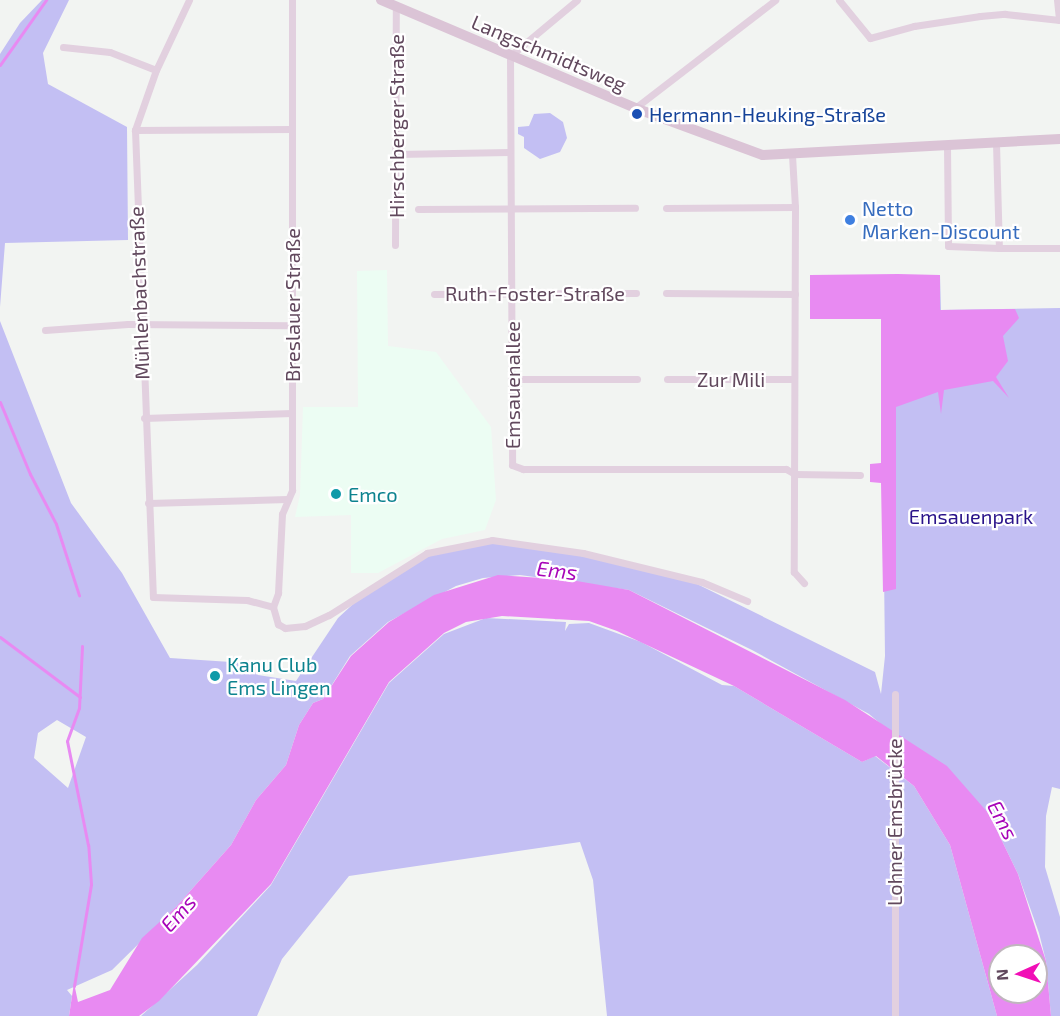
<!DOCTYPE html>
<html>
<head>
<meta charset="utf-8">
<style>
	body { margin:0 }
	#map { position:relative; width:1060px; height:1016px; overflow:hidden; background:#f2f4f2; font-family:"Exo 2",sans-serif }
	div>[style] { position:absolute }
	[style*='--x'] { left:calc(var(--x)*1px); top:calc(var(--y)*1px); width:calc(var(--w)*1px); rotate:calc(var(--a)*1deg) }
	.commercial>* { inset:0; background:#ecfdf3 }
	.green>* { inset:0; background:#c3bff3 }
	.water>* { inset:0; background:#e88af2 }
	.stream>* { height:3px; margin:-1.5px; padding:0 1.5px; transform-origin:1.5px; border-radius:1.5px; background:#e88af2 }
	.street>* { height:7px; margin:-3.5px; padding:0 3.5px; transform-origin:3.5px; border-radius:3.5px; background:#e2d0df }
	.secondary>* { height:10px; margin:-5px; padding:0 5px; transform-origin:5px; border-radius:5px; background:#dbc4d6 }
	.dots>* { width:16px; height:16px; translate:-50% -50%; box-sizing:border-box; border:3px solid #fff; border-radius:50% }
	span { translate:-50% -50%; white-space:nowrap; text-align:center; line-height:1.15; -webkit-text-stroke:4.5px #fff; paint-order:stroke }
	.street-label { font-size:20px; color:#61485d }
	.transit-label { font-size:20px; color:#164399 }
	.left { translate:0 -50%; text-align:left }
	.shop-label { font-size:20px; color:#366cbe }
	.culture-label { font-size:20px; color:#0d838f }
	.park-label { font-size:20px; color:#291289 }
	.water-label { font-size:21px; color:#a704b8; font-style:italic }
	.north { position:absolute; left:988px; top:944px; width:60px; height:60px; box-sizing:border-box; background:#fff; border:2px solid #c0b6be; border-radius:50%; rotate:267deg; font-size:16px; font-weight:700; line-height:24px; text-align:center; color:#61485d }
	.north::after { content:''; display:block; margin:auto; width:21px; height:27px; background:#f10fb6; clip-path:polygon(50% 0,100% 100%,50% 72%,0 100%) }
</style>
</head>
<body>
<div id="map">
	<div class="commercial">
		<i style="clip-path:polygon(387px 270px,388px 346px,436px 352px,491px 427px,496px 500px,485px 530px,442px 539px,378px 573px,351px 573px,351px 515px,295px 517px,300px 495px,303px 407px,358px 407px,357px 271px)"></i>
	</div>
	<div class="green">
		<i style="clip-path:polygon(42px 0,69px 0,43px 53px,48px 84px,127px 127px,128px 240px,5px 243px,0 307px,0 54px,20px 23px)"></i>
		<i style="clip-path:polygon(550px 113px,563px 122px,567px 138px,560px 152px,540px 159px,524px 148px,524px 137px,518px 134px,518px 127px,529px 126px,534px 114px)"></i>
		<i style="clip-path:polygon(evenodd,810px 275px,940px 275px,941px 310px,1060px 308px,1060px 789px,1052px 787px,1046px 816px,1045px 867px,1060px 917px,1060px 1016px,1051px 1016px,1046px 961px,1039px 933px,1018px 874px,989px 814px,869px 714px,752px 650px,629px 590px,520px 575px,483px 578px,456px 586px,388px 622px,350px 656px,323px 699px,313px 703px,299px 725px,286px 765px,256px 800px,231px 845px,176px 907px,112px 970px,67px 990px,72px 996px,69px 1016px,0 1016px,0 321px,71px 503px,122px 573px,170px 658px,246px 663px,258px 675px,296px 681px,338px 618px,364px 594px,428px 556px,492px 543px,581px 555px,697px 584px,875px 672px,881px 694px,885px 656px,881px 319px,810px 319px,810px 275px,57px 720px,86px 737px,68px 788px,34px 758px,38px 733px,57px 720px)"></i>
		<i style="clip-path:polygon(486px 618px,566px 622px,565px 631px,569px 624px,589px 623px,641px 642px,722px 685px,734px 686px,862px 762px,875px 756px,914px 786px,950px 845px,997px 1016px,607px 1016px,593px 880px,580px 842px,349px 876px,282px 959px,257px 1016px,141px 1016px,197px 965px,271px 885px,389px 683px,444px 634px)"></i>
	</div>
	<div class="water">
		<i style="clip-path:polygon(898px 274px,940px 275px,940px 310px,1015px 309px,1019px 318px,1003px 336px,1008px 361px,996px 377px,1009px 398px,993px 381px,944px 390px,941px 414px,938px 392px,896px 407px,896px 589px,883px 592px,881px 483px,870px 482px,870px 464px,881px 463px,881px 319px,810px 319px,810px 275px)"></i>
		<i style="clip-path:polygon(evenodd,498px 575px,571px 580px,629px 590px,845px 700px,947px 766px,989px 814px,1018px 874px,1046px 961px,1051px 1016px,997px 1016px,950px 845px,914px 786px,876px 756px,862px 762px,734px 686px,617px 631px,589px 621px,502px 616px,466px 622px,444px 633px,389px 682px,271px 884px,159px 1001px,139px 1016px,69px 1016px,74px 983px,78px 1002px,110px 990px,142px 938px,176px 907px,231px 845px,256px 800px,286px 765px,299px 725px,313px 703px,323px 699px,351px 656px,389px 622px,434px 595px,498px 575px,1000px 956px,1036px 956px,1036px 992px,1000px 992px,1000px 956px)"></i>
	</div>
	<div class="stream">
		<i style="--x:0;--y:65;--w:80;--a:-54.7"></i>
		<i style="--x:0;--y:402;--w:78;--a:67.4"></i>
		<i style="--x:30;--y:474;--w:56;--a:62.5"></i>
		<i style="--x:56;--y:524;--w:75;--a:72.1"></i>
		<i style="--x:0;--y:637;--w:100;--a:36.9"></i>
		<i style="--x:74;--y:986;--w:103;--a:-80.5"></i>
		<i style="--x:91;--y:884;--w:39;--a:-94"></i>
		<i style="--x:88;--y:845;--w:106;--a:-101.4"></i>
		<i style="--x:67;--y:741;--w:35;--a:-70"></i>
		<i style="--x:79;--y:708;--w:62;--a:-87.2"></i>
	</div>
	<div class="street">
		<i style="--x:189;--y:0;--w:77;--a:115.2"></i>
		<i style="--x:156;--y:70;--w:64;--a:109.3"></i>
		<i style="--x:135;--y:130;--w:467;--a:87.8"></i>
		<i style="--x:153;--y:597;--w:94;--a:1.8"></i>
		<i style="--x:247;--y:600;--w:27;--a:15"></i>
		<i style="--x:577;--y:0;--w:87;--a:140.1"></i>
		<i style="--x:510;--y:56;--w:409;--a:89.7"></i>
		<i style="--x:512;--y:465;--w:12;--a:20"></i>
		<i style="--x:523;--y:469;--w:263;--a:0"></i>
		<i style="--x:786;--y:469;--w:10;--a:29"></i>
		<i style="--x:795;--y:474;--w:65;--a:0.9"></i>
		<i style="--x:839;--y:0;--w:49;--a:50.8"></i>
		<i style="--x:870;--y:38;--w:46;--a:-15.3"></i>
		<i style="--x:914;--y:26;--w:67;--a:-8.6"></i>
		<i style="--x:980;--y:16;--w:25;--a:-5"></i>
		<i style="--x:1005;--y:14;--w:55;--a:6.2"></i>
		<i style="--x:1057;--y:0;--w:20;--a:84"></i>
		<i style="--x:63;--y:47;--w:47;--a:6.1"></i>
		<i style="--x:110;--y:52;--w:49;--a:21.4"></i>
		<i style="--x:635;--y:108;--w:177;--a:-37.6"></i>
		<i style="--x:135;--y:130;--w:157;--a:-0.4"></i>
		<i style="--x:996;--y:143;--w:105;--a:88.4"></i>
		<i style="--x:999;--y:248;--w:61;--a:0"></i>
		<i style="--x:947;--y:146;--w:100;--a:89.4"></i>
		<i style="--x:948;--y:246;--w:51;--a:2.2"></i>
		<i style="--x:397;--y:154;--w:112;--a:-1"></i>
		<i style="--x:792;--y:155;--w:52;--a:86.7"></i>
		<i style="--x:795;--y:207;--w:365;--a:90.2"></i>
		<i style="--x:794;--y:572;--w:15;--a:48"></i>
		<i style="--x:666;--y:208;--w:129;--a:-0.4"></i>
		<i style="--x:418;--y:209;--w:217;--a:-0.3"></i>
		<i style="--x:395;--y:245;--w:238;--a:-89.8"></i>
		<i style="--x:666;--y:293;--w:129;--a:0.4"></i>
		<i style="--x:434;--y:294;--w:202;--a:-0.3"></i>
		<i style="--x:45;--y:330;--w:83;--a:-4.1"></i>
		<i style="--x:128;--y:324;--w:162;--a:0.4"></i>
		<i style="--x:511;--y:379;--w:126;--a:0"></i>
		<i style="--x:667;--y:379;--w:127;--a:0"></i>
		<i style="--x:144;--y:418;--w:148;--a:-1.9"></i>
		<i style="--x:148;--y:503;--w:139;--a:-1.6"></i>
		<i style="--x:273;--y:607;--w:15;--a:-70"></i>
		<i style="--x:278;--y:593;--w:79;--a:-87.1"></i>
		<i style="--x:282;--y:514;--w:26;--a:-67"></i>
		<i style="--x:292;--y:490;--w:490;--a:-90"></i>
		<i style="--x:273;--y:607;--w:18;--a:74"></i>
		<i style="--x:278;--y:624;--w:8;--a:30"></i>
		<i style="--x:285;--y:628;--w:20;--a:-6"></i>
		<i style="--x:305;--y:626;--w:26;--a:-25"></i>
		<i style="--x:329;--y:615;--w:116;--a:-32.3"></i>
		<i style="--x:427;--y:553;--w:66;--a:-11.3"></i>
		<i style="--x:492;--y:540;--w:92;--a:8.1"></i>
		<i style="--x:583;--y:553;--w:122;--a:13.7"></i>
		<i style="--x:702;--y:582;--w:49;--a:22.9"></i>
		<i style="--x:895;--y:694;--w:322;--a:90"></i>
	</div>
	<div class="secondary">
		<i style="--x:381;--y:0;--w:276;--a:23"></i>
		<i style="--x:635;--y:108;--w:136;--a:20.2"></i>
		<i style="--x:763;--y:155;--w:297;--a:-3.1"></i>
	</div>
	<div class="dots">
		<i style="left:637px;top:114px;background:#1a4fb4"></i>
		<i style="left:850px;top:220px;background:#3f7fe0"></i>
		<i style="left:336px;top:494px;background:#0f9aa8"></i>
		<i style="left:215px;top:676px;background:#0f9aa8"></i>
	</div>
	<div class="street-label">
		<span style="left:549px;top:53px;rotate:23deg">Langschmidtsweg</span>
		<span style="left:396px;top:126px;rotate:-90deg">Hirschberger Straße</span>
		<span style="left:139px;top:293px;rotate:-92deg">Mühlenbachstraße</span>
		<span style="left:535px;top:293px">Ruth-Foster-Straße</span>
		<span style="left:292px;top:305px;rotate:-90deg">Breslauer Straße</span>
		<span style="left:731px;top:379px">Zur Mili</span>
		<span style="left:512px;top:385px;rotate:-90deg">Emsauenallee</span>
		<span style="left:894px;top:822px;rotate:-90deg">Lohner Emsbrücke</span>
	</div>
	<div class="transit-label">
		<span class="left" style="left:649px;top:114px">Hermann-Heuking-Straße</span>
	</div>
	<div class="shop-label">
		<span class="left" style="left:862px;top:220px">Netto<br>Marken-Discount</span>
	</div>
	<div class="culture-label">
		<span class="left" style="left:348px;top:494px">Emco</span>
		<span class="left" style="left:227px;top:676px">Kanu Club<br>Ems Lingen</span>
	</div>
	<div class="park-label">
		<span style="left:971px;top:516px">Emsauenpark</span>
	</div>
	<div class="water-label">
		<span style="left:557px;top:570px;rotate:7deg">Ems</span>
		<span style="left:1003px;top:820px;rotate:62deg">Ems</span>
		<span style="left:178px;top:913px;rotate:-48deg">Ems</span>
	</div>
	<div class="north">N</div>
</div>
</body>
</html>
